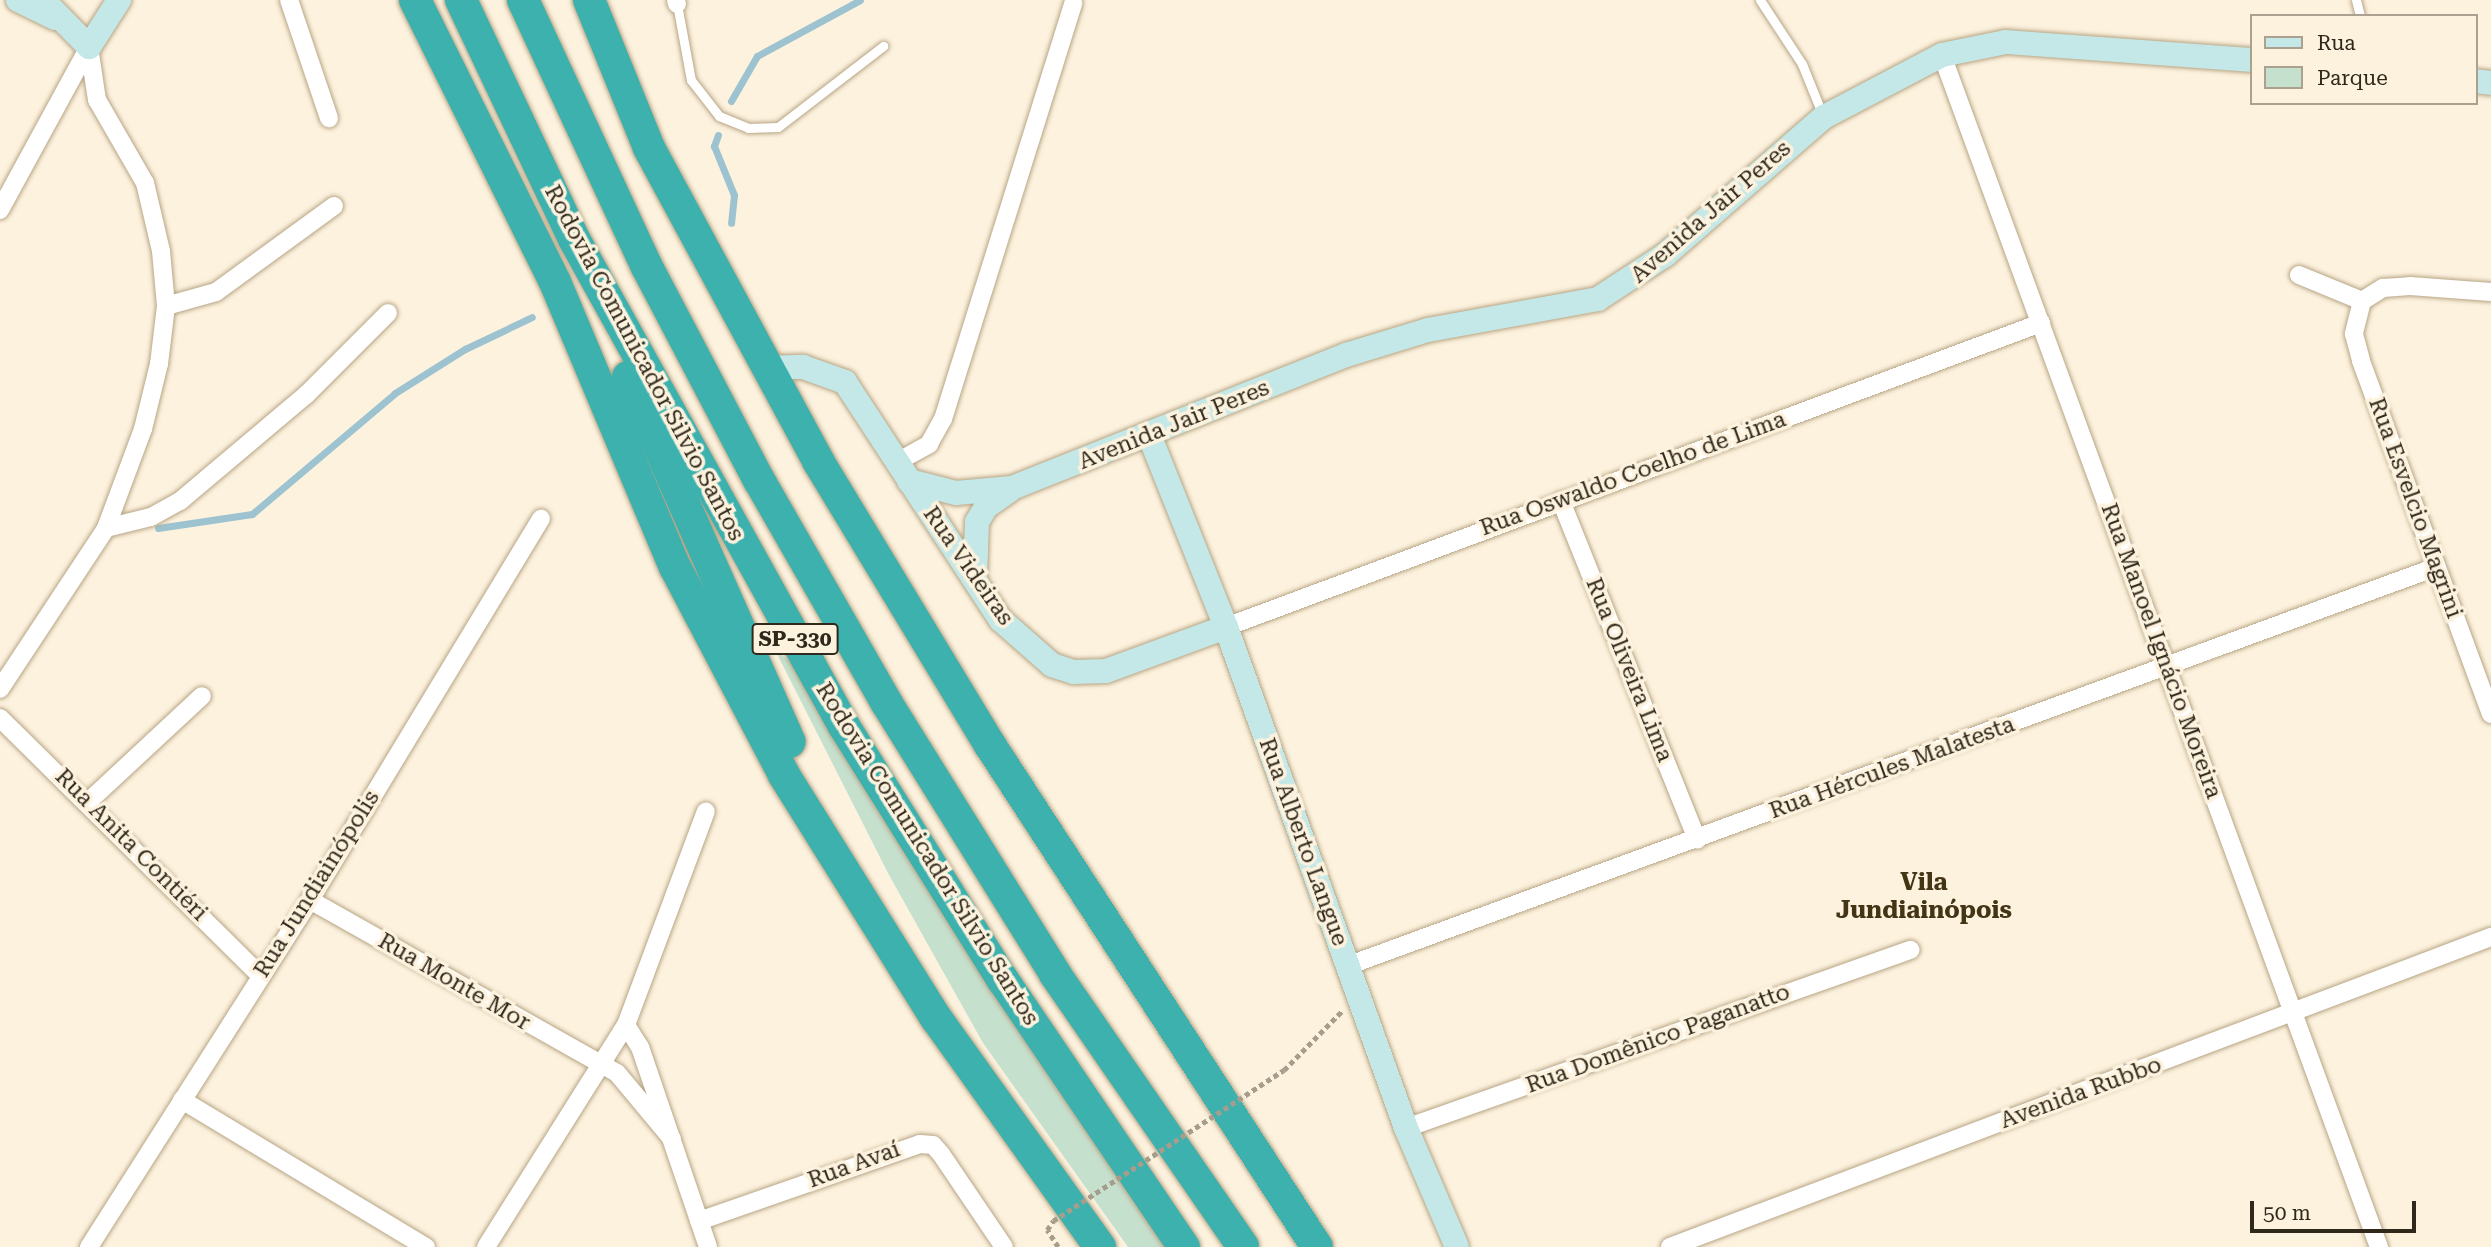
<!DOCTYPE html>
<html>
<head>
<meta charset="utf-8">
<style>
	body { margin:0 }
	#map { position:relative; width:2491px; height:1247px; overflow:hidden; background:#fdf2de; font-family:"Roboto Serif",serif }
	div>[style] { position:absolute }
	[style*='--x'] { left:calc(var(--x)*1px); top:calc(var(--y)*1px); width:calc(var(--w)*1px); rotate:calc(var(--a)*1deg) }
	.green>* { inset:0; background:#c6e0ce }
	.stream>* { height:7px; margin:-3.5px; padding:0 3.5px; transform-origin:3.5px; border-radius:3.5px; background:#9dc3d0 }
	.path>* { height:4.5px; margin-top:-2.25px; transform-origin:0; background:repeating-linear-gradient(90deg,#a69d8c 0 5px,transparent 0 8.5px) }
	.roads { filter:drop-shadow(0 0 2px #b7a585) drop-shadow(0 0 2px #b7a585) }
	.lane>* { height:9px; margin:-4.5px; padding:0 4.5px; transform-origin:4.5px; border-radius:4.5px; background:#fff }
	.street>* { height:18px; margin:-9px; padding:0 9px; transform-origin:9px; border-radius:9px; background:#fff }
	.secondary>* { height:24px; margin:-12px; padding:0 12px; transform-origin:12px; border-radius:12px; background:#c4e8e7 }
	.highway>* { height:32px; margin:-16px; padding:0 16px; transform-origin:16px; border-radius:16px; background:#3cb1ae }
	.path-bridge>* { height:4.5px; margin-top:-2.25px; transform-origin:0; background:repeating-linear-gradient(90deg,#a69d8c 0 5px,transparent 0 8.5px) }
	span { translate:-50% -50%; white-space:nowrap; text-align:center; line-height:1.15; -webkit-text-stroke:7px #fdf2de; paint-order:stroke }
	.shield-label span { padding:2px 5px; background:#fdf2de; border:2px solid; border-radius:5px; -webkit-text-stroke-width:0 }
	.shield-label { font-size:21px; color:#2f281b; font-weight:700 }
	.street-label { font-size:23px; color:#2f281b }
	.neighbourhood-label { font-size:24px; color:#433416; font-weight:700 }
	.legend { position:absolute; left:2250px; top:14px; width:228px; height:91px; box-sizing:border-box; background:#fdf2de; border:2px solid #aba190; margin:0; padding:9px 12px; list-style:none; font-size:21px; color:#2f281b }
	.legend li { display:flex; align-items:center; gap:14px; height:35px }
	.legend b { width:35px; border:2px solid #aba190 }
	.scale { position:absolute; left:2250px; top:1201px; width:166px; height:32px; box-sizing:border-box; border:4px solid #2f281b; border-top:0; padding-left:9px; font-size:21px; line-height:24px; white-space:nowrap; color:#2f281b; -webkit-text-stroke:5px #fdf2de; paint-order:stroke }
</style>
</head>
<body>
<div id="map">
	<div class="green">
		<i style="clip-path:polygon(775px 650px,793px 664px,876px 809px,1169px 1247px,1128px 1247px,983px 1043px,889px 875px)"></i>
	</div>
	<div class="stream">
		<i style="--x:731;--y:101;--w:52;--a:-60"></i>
		<i style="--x:757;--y:56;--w:117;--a:-28.5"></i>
		<i style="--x:718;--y:135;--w:12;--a:110"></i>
		<i style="--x:714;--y:146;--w:53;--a:67.8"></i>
		<i style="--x:734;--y:195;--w:28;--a:96"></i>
		<i style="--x:158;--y:528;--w:95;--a:-8.5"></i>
		<i style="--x:252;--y:514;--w:187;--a:-40.2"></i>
		<i style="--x:395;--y:393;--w:83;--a:-32.2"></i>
		<i style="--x:465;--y:349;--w:74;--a:-25.5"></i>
	</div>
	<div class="path">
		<i style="--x:1284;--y:1070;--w:83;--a:-45.5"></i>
	</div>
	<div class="roads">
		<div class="lane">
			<i style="--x:1760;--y:0;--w:77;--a:56.7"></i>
			<i style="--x:1802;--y:64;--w:56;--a:68"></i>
			<i style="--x:2356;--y:0;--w:16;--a:76"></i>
			<i style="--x:677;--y:4;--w:77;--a:79.6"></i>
			<i style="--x:691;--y:80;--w:46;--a:52.1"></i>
			<i style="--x:719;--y:116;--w:31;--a:22"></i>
			<i style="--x:748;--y:128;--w:30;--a:-2"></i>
			<i style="--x:778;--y:127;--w:133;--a:-37.6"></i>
		</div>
		<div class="street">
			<i style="--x:289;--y:0;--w:125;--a:71.3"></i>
			<i style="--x:676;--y:0;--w:4;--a:76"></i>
			<i style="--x:1942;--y:55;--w:1270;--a:69.87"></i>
			<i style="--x:0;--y:210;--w:186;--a:-61.4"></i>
			<i style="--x:2299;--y:275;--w:68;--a:22.4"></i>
			<i style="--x:2362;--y:301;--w:34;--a:104"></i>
			<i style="--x:2354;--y:334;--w:28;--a:75"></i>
			<i style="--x:2361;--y:361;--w:376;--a:69.8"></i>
			<i style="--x:2362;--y:301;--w:25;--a:-32"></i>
			<i style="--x:2383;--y:288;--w:27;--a:-4"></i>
			<i style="--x:2410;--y:286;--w:81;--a:4.2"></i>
			<i style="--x:166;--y:306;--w:52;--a:-15.6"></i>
			<i style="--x:216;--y:292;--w:146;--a:-36.1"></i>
			<i style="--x:897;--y:462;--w:37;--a:-29"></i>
			<i style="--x:929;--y:444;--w:29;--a:-61"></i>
			<i style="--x:943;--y:419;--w:436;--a:-72.6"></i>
			<i style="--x:1561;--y:501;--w:365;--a:68.1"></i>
			<i style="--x:106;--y:528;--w:46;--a:-13.7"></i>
			<i style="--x:151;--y:517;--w:33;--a:-29"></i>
			<i style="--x:180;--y:501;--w:165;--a:-40.1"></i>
			<i style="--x:306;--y:395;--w:116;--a:-45"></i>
			<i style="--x:1226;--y:627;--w:870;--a:-20.46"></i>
			<i style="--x:0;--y:689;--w:193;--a:-56.6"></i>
			<i style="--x:106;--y:528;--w:106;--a:-69.5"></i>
			<i style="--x:143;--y:429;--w:67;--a:-76.2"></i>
			<i style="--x:159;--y:364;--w:58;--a:-83.1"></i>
			<i style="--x:166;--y:306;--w:55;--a:-95.2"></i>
			<i style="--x:161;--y:251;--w:70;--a:-103.2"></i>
			<i style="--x:145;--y:183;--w:96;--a:-120"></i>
			<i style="--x:97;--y:100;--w:54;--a:-98.6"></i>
			<i style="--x:0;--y:718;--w:366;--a:44.7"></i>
			<i style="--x:89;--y:801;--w:154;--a:-42.9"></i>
			<i style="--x:310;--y:900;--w:352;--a:29.4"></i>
			<i style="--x:617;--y:1073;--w:86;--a:50.2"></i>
			<i style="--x:1347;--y:966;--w:1160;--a:-20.12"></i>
			<i style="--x:626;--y:1025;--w:26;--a:58"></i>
			<i style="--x:640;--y:1047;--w:211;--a:71.2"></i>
			<i style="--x:182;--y:1100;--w:285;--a:31.1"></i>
			<i style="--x:1406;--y:1128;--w:535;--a:-19.45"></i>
			<i style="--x:699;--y:1221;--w:234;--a:-19.2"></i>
			<i style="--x:920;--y:1144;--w:13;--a:4"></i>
			<i style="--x:933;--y:1145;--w:12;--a:48"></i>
			<i style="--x:941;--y:1154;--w:112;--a:55.9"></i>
			<i style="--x:89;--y:1247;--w:411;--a:-57.5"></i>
			<i style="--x:310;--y:900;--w:446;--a:-58.8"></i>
			<i style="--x:486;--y:1247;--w:262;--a:-57.8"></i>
			<i style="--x:626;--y:1025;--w:228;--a:-69.5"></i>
			<i style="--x:1670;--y:1247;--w:878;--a:-20.69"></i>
		</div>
		<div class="secondary">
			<i style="--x:18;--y:0;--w:41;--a:25.9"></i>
			<i style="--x:43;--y:0;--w:66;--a:45.6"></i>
			<i style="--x:89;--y:47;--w:56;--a:-57.4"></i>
			<i style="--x:2475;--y:81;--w:16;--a:7"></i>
			<i style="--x:765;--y:368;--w:38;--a:-2"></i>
			<i style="--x:803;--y:367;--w:45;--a:19.7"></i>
			<i style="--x:845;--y:382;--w:285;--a:56.8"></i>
			<i style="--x:1001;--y:620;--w:68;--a:41.4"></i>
			<i style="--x:1052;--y:665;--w:23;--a:18"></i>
			<i style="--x:1074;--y:672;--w:32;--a:-2"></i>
			<i style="--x:1106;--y:671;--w:128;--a:-20.1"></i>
			<i style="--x:1150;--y:437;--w:205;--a:68.2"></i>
			<i style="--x:1226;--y:627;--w:532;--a:70.24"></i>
			<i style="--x:1406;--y:1128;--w:129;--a:66.8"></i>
			<i style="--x:909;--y:481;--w:49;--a:14.3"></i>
			<i style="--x:956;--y:493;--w:56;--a:-5.1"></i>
			<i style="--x:1012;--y:488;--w:360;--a:-21.7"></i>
			<i style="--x:1346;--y:355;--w:86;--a:-17"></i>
			<i style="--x:1428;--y:330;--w:173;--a:-10.3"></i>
			<i style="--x:1598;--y:299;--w:80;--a:-33.3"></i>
			<i style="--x:1665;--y:255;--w:211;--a:-41"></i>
			<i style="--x:1824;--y:117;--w:133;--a:-27.7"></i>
			<i style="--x:1942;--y:55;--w:65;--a:-11.5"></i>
			<i style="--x:2006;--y:42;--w:246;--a:4.2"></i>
			<i style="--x:975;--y:579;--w:57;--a:-88"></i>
			<i style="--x:977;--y:522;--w:17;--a:-59"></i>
			<i style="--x:986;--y:507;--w:28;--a:-35"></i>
		</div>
		<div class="highway">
			<i style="--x:415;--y:0;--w:315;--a:63.6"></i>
			<i style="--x:555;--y:282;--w:309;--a:67.2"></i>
			<i style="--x:675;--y:567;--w:235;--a:62.3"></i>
			<i style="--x:784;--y:775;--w:287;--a:58"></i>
			<i style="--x:936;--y:1018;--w:282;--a:54.4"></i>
			<i style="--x:461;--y:0;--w:264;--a:64.7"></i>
			<i style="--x:574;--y:239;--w:557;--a:61"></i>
			<i style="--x:844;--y:726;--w:300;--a:58"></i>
			<i style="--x:1003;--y:980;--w:323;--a:55.9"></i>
			<i style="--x:523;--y:0;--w:294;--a:65.1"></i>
			<i style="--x:647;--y:267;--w:241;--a:62.3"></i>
			<i style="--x:759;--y:480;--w:256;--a:60.2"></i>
			<i style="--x:886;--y:702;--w:320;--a:58.1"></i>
			<i style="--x:1055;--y:974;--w:331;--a:55.4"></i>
			<i style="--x:589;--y:0;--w:160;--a:67.9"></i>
			<i style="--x:649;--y:148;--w:356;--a:61.6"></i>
			<i style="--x:818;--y:461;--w:332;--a:58.8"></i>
			<i style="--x:990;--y:745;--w:599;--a:56.92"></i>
			<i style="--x:628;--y:377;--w:399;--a:66.1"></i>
		</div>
	</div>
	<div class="path-bridge">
		<i style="--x:1058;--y:1247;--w:20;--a:-123"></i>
		<i style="--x:1047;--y:1230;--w:11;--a:-56"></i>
		<i style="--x:1053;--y:1221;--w:276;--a:-33.2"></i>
	</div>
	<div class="shield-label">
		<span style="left:795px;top:639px">SP-330</span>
	</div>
	<div class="street-label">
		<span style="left:1711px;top:212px;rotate:-41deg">Avenida Jair Peres</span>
		<span style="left:644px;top:363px;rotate:62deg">Rodovia Comunicador Silvio Santos</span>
		<span style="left:1174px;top:425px;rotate:-22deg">Avenida Jair Peres</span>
		<span style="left:1633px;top:474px;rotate:-20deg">Rua Oswaldo Coelho de Lima</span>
		<span style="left:2415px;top:508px;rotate:70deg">Rua Esvelcio Magrini</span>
		<span style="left:968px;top:566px;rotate:55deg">Rua Videiras</span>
		<span style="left:2161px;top:651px;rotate:70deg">Rua Manoel Ignácio Moreira</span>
		<span style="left:1629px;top:670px;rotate:68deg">Rua Oliveira Lima</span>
		<span style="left:1892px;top:768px;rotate:-20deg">Rua Hércules Malatesta</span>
		<span style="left:1303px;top:842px;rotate:70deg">Rua Alberto Langue</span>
		<span style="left:131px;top:845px;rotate:45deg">Rua Anita Contiéri</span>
		<span style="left:927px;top:854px;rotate:58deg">Rodovia Comunicador Silvio Santos</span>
		<span style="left:317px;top:884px;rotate:-58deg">Rua Jundiainópolis</span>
		<span style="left:454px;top:982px;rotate:30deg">Rua Monte Mor</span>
		<span style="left:1658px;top:1039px;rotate:-20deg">Rua Domênico Paganatto</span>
		<span style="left:2081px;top:1093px;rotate:-20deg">Avenida Rubbo</span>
		<span style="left:854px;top:1165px;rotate:-20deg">Rua Avaí</span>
	</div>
	<div class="neighbourhood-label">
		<span style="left:1924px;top:897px">Vila<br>Jundiainópois</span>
	</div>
	<ul class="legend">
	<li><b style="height:9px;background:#c4e8e7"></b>Rua</li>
	<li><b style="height:19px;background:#c6e0ce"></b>Parque</li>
	</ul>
	<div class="scale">50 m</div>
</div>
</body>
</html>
